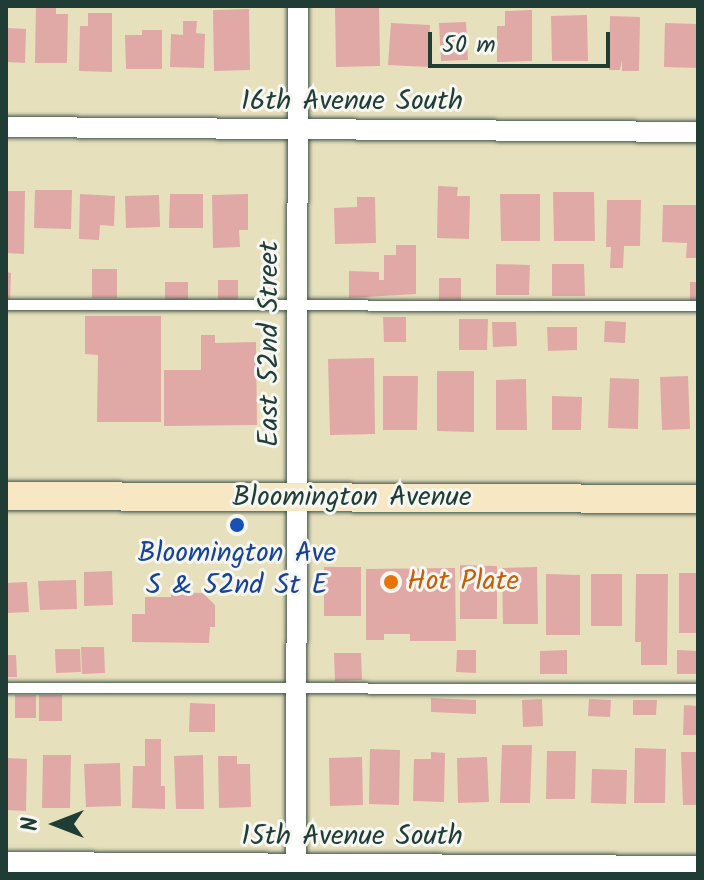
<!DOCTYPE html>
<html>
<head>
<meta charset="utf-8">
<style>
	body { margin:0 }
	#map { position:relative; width:704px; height:880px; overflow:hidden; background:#e7e0bd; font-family:Kalam,sans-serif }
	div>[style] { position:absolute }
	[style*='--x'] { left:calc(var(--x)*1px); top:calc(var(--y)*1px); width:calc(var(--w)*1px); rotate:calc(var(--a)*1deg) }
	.building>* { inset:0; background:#e0a9a5 }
	.roads { filter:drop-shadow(0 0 2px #3d5549) drop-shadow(0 0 2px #3d5549) }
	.lane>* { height:10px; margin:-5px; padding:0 5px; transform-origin:5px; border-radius:5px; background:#fff }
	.street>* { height:20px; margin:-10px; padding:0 10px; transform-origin:10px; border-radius:10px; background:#fff }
	.secondary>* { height:28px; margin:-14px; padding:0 14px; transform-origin:14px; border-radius:14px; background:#f7e8c3 }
	.dots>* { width:22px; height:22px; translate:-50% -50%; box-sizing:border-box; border:4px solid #f6f6f2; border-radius:50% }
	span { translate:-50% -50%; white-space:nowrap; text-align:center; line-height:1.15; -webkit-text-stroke:6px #f6f6f2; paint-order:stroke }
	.street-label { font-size:28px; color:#1f3d34 }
	.transit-label { font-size:28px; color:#164399 }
	.food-label { font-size:28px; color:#c56008 }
	.left { translate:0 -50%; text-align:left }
	.frame { position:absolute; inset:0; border:8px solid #1f3d34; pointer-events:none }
	.north { position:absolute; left:16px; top:784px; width:80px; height:80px; -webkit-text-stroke:6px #f6f6f2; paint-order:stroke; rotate:270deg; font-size:22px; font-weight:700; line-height:32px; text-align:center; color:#1f3d34 }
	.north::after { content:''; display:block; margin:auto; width:28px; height:36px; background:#1f3d34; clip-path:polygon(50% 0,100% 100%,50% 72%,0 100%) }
	.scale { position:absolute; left:428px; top:32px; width:182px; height:36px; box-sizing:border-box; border:4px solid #1f3d34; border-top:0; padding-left:10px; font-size:24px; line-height:28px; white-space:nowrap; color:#1f3d34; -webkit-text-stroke:6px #f6f6f2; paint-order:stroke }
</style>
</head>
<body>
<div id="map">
	<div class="building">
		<i style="clip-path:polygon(36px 6px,56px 6px,56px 14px,68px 14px,67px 63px,35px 63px)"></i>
		<i style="clip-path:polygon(335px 6px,379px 6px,380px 66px,336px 67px)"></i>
		<i style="clip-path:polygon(249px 9px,250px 70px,214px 71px,213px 10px)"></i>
		<i style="clip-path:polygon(532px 10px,532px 61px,497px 62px,497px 26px,505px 26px,505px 11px)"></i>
		<i style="clip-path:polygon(88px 13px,112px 13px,112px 72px,79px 71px,80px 26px,88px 26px)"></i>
		<i style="clip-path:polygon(587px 15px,588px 61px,552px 61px,551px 16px)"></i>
		<i style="clip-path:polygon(610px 16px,640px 17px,639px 71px,622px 71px,622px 60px,620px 70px,609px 70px)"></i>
		<i style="clip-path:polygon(183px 21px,197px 21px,196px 33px,205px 34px,204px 68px,170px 67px,171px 34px,183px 35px)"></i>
		<i style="clip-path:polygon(466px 22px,468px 60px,441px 61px,439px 23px)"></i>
		<i style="clip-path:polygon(391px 23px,430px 25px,428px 67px,388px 65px)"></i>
		<i style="clip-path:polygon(665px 23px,698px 24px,698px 68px,664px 67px)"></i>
		<i style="clip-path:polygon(6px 28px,26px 29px,25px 63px,6px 62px)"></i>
		<i style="clip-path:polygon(142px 30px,162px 30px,162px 69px,126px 69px,125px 35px,142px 35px)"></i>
		<i style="clip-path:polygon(438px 186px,458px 187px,457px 196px,470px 196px,469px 239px,437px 238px)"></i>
		<i style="clip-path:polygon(35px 190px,72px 190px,71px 229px,34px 228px)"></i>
		<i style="clip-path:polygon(6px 191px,25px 191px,24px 254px,6px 253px)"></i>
		<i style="clip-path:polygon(553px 192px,594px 192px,595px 241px,554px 241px)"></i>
		<i style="clip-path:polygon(80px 194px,115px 196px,114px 226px,100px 225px,99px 240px,79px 239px)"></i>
		<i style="clip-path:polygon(170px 194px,203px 194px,203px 228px,169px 228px)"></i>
		<i style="clip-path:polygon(248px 194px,248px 230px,239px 230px,240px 247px,213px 248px,212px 195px)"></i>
		<i style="clip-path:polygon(500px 194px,540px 194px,540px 241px,501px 241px)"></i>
		<i style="clip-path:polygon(159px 195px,160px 227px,126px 228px,125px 196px)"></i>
		<i style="clip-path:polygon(357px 197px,375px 197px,376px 243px,335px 244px,334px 208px,357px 207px)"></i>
		<i style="clip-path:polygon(607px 200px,641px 200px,640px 246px,624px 246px,623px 268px,610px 268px,611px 247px,606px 247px)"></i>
		<i style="clip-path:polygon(663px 205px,698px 205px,698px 258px,686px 258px,687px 243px,662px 242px)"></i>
		<i style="clip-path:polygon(396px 245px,416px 245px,416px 294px,349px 298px,349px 271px,379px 272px,379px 280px,384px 280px,384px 255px,396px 255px)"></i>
		<i style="clip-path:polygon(496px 264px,530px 265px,529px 295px,496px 295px)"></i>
		<i style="clip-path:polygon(552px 264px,584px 264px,585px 296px,552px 296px)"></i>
		<i style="clip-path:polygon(92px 269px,117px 269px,117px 298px,92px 298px)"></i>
		<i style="clip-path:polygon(6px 272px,11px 273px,10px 301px,6px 301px)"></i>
		<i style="clip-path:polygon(439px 278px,461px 278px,461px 303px,439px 303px)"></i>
		<i style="clip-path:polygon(218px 280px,238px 280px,238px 299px,218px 299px)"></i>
		<i style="clip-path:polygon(165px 282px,188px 282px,188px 300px,165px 301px)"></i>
		<i style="clip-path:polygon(690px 282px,698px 282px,698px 306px,690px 305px)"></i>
		<i style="clip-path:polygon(85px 316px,161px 316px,161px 422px,97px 422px,98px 355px,85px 354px)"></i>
		<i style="clip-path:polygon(383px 317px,406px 317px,406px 342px,384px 342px)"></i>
		<i style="clip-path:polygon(459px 319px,488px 319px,487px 350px,459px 350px)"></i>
		<i style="clip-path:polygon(605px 321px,626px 322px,625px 343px,604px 342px)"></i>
		<i style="clip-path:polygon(492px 322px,516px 322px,517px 346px,493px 347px)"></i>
		<i style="clip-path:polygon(547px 327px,577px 327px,577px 350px,548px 351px)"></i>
		<i style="clip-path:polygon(201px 335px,215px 335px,215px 343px,256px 342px,257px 425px,164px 426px,164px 370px,201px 370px)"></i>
		<i style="clip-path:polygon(374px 358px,375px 434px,330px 435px,328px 359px)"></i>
		<i style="clip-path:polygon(437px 371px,474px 371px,474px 432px,437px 431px)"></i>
		<i style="clip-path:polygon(383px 376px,418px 376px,417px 430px,383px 430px)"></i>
		<i style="clip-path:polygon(688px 376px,690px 429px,662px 430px,660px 377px)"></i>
		<i style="clip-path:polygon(610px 378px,639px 379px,638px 429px,608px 428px)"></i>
		<i style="clip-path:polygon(526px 379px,527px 430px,496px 430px,496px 380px)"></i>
		<i style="clip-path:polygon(552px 396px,582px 397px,581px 430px,552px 430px)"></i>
		<i style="clip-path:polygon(460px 565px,497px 566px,497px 619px,460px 619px)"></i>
		<i style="clip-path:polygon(324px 567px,361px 567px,361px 616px,324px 616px)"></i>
		<i style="clip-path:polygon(537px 567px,538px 624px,503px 624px,502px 568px)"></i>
		<i style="clip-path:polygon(455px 568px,456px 641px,410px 641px,410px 634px,384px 634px,384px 640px,366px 640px,366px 569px)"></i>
		<i style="clip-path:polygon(112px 571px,113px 605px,84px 606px,84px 572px)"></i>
		<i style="clip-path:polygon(679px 573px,698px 573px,698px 633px,679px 633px)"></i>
		<i style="clip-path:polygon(546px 574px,580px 575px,580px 635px,546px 635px)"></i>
		<i style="clip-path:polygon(591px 574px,622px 574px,622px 626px,591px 626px)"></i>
		<i style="clip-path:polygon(636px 574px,668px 574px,667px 665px,641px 665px,641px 642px,635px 642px)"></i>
		<i style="clip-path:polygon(76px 580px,77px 609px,40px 610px,38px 581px)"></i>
		<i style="clip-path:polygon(27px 582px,29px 612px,6px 613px,6px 583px)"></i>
		<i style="clip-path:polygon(171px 592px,203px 593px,215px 605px,215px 627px,210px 627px,209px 643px,132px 642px,132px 614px,145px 614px,145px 597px,171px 597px)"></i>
		<i style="clip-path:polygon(81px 647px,104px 647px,105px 673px,82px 674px)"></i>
		<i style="clip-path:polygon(55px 649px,80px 649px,81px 672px,56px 673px)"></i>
		<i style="clip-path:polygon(457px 650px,476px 650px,476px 673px,456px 672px)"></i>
		<i style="clip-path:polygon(567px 650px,567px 674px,540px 674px,540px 651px)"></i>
		<i style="clip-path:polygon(677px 650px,698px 651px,698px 674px,677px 674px)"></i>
		<i style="clip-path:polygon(334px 653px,361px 653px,362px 680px,335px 681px)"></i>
		<i style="clip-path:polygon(6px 655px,16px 655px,17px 677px,6px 677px)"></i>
		<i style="clip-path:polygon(15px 695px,36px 695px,36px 718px,15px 718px)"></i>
		<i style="clip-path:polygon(39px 695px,62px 695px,62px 721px,39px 721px)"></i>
		<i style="clip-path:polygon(431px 698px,476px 700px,476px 714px,431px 712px)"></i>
		<i style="clip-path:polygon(542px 699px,543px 726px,523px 727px,522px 700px)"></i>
		<i style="clip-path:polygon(589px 699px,611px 700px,610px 717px,588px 716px)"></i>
		<i style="clip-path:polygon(633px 700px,657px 700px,656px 715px,633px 715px)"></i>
		<i style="clip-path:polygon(190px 703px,215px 704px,215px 732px,189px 732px)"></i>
		<i style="clip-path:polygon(684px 705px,698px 706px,698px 735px,683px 735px)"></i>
		<i style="clip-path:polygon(145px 739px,161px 739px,161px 786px,165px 786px,165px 809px,132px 808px,133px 766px,145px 766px)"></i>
		<i style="clip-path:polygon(502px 745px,532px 745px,530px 803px,500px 803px)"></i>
		<i style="clip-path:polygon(635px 748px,666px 749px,665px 803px,634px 803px)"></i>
		<i style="clip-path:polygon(370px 749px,400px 750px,399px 805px,369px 804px)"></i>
		<i style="clip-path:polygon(547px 751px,576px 751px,575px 799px,546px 799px)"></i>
		<i style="clip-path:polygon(431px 752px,445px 753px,444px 802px,413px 801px,414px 759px,431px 759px)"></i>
		<i style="clip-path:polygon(681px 752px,698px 752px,698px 805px,683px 805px)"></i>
		<i style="clip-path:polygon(43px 755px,71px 755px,70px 808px,42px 808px)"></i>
		<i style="clip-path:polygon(203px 755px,204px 809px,176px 809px,174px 756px)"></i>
		<i style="clip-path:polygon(218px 756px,237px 756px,237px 764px,250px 764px,251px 807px,219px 808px)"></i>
		<i style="clip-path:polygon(362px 757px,363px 805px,330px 806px,329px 758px)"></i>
		<i style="clip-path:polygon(487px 757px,489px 802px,458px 803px,457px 758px)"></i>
		<i style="clip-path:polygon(6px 758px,27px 759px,26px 811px,6px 810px)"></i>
		<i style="clip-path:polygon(120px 763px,121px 806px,86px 807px,84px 764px)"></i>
		<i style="clip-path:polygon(592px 769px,627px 770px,626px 804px,591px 803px)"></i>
	</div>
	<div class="roads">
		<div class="lane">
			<i style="--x:6;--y:305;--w:692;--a:0.08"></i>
			<i style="--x:6;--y:688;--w:692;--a:0.08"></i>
		</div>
		<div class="street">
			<i style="--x:6;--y:127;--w:692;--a:0.41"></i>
			<i style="--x:6;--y:862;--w:692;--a:0.33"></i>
			<i style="--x:296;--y:874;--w:868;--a:-89.87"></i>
		</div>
		<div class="secondary">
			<i style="--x:6;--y:496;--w:692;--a:0.25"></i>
		</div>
	</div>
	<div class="dots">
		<i style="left:237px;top:525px;background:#1a4fb4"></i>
		<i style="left:391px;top:582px;background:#e8710a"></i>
	</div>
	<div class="street-label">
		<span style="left:352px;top:102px">16th Avenue South</span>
		<span style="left:270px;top:344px;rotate:-90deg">East 52nd Street</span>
		<span style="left:352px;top:498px">Bloomington Avenue</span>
		<span style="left:352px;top:837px">15th Avenue South</span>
	</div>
	<div class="transit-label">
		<span style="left:237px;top:570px">Bloomington Ave<br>S &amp; 52nd St E</span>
	</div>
	<div class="food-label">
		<span class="left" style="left:407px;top:582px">Hot Plate</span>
	</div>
	<div class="frame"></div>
	<div class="north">N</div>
	<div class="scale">50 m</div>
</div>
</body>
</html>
